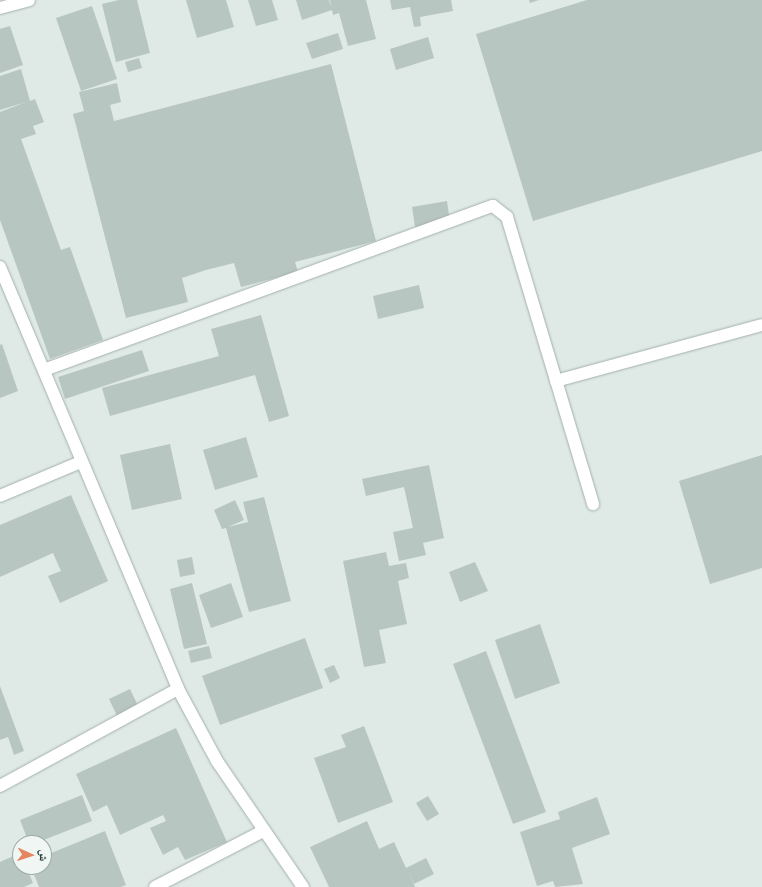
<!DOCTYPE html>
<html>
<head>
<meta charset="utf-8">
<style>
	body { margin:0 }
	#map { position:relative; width:762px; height:887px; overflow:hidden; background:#dfe9e5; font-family:"Fira Sans","Noto Naskh Arabic",sans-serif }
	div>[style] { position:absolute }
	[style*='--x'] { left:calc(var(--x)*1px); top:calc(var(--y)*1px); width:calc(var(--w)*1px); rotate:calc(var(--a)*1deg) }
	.building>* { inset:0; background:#b8c6c1 }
	.roads { filter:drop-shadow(0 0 1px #a3b0ac) drop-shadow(0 0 1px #a3b0ac) }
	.service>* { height:12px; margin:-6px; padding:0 6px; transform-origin:6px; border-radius:6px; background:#fff }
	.minor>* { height:12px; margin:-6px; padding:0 6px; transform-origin:6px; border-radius:6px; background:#fff }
	.tertiary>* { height:12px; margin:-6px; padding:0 6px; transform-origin:6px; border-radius:6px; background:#fff }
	span { translate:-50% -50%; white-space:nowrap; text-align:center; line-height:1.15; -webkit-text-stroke:4px #eff6f3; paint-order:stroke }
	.north { position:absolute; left:12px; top:835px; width:40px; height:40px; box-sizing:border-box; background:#eff6f3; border:1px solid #9daaa6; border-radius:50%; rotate:93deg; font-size:11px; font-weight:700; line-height:16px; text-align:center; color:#223832 }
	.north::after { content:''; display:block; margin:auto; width:14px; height:18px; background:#e68660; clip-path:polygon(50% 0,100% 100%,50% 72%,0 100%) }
</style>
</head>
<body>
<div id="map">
	<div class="building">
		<i style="clip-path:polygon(119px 0,137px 0,150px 53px,116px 62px,102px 4px)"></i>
		<i style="clip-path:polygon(186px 0,226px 0,234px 27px,197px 38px)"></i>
		<i style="clip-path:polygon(248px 0,272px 0,278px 20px,256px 26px)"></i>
		<i style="clip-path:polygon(296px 0,329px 0,331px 7px,330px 0,366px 0,376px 39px,348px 46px,339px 13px,333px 15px,332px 10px,302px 20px)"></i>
		<i style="clip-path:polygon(390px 0,451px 0,453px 11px,420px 17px,421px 26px,414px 27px,410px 7px,392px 10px)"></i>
		<i style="clip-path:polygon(529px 0,539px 0,530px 3px)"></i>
		<i style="clip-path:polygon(587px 0,762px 0,762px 151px,533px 221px,476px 34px)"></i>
		<i style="clip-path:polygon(92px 6px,117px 79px,81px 91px,56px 18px)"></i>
		<i style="clip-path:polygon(10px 26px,23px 65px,0 73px,0 29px)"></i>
		<i style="clip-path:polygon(338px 33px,343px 49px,312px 59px,306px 43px)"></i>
		<i style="clip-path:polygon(428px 37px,434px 58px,396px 70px,390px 49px)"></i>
		<i style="clip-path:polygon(139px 58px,142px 68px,128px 72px,125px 62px)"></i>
		<i style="clip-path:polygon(331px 64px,376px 241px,295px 262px,298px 272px,241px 287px,234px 263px,206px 270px,182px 278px,188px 302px,126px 318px,73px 114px,84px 111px,79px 92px,117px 83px,121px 102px,110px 105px,114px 121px)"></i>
		<i style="clip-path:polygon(21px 69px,30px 101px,35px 99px,44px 122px,33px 126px,36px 134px,21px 139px,61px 250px,70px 247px,103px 340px,50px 359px,0 220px,0 112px,26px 102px,0 110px,0 76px)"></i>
		<i style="clip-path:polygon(447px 201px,450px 222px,415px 227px,412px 207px)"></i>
		<i style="clip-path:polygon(419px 285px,424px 308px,378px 319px,373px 296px)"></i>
		<i style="clip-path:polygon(261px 315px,289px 416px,269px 422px,255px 375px,110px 416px,102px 388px,219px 356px,211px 329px)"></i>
		<i style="clip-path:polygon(2px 344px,18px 391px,0 398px,0 345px)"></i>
		<i style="clip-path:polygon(142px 350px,149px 371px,65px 399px,58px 377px)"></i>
		<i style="clip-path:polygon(246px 437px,258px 477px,215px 490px,203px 450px)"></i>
		<i style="clip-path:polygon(170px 444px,182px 499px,132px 510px,120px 455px)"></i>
		<i style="clip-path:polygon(762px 455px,762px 568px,710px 584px,679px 481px)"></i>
		<i style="clip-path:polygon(429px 465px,444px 538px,423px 543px,426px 555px,399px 561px,393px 532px,413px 528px,404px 487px,366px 496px,362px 479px)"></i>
		<i style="clip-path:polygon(71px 495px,108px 581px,60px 603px,48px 576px,61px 571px,53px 553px,0 577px,0 525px)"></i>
		<i style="clip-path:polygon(264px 497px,291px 601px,249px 612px,226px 528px,222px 529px,214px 510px,235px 500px,244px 520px,228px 527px,248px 522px,243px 502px)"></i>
		<i style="clip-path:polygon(386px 552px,389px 566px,406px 563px,409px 578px,398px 581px,407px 624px,379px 630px,386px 663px,364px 667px,343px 561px)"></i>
		<i style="clip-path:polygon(192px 557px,195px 574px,180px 577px,177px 560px)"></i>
		<i style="clip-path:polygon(475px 562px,488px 591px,460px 602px,449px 572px)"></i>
		<i style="clip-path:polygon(192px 583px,207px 644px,184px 649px,170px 589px)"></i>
		<i style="clip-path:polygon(231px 583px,243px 617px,211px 628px,199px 595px)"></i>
		<i style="clip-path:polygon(540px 624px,560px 683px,515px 699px,495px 640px)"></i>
		<i style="clip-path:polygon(305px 638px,323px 688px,220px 725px,202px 676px)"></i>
		<i style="clip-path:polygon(209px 646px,212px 658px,191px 663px,188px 651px)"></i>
		<i style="clip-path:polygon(486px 651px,546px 812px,513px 824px,453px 664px)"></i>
		<i style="clip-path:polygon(334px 665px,340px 678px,330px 683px,324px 669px)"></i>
		<i style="clip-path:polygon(0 686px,24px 751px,14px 755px,8px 737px,0 740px)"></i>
		<i style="clip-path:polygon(130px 689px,139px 708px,118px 718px,109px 699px)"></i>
		<i style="clip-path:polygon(364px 726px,393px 802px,338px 823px,314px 758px,346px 747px,341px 735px)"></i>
		<i style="clip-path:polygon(176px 728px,227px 842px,185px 860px,178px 847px,163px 855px,150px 828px,166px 821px,163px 815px,120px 835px,107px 805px,93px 812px,76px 774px)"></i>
		<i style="clip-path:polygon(82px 795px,92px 821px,36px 843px,29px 843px,20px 820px)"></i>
		<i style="clip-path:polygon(428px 796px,439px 814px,427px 821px,416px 803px)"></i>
		<i style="clip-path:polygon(597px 797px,610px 834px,572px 848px,583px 884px,555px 887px,553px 881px,537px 886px,520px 832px,560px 819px,558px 812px)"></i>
		<i style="clip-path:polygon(367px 821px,379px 849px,394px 842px,406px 868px,426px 858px,434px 874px,414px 884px,408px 871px,415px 887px,329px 887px,310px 847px)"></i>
		<i style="clip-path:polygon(105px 831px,126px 885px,121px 887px,39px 887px,31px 867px,44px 867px,44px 856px)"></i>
		<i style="clip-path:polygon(20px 853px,20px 867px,26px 867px,33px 883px,24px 887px,0 887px,0 862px)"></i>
	</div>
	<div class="roads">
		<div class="service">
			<i style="--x:556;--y:381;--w:213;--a:-15.2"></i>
		</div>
		<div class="minor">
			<i style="--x:0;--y:8;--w:30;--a:-15"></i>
			<i style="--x:44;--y:370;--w:478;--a:-20.1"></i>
			<i style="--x:493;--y:206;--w:18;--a:38"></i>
			<i style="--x:507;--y:217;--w:300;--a:73.3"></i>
			<i style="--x:0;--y:496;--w:88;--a:-22.8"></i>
			<i style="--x:0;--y:786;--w:203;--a:-28.6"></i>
			<i style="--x:155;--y:887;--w:122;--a:-27.4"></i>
		</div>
		<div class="tertiary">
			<i style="--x:0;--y:267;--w:458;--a:67.1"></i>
			<i style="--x:178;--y:689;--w:82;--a:61.6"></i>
			<i style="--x:217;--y:761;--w:153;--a:55.7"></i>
		</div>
	</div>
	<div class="north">ش</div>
</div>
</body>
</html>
